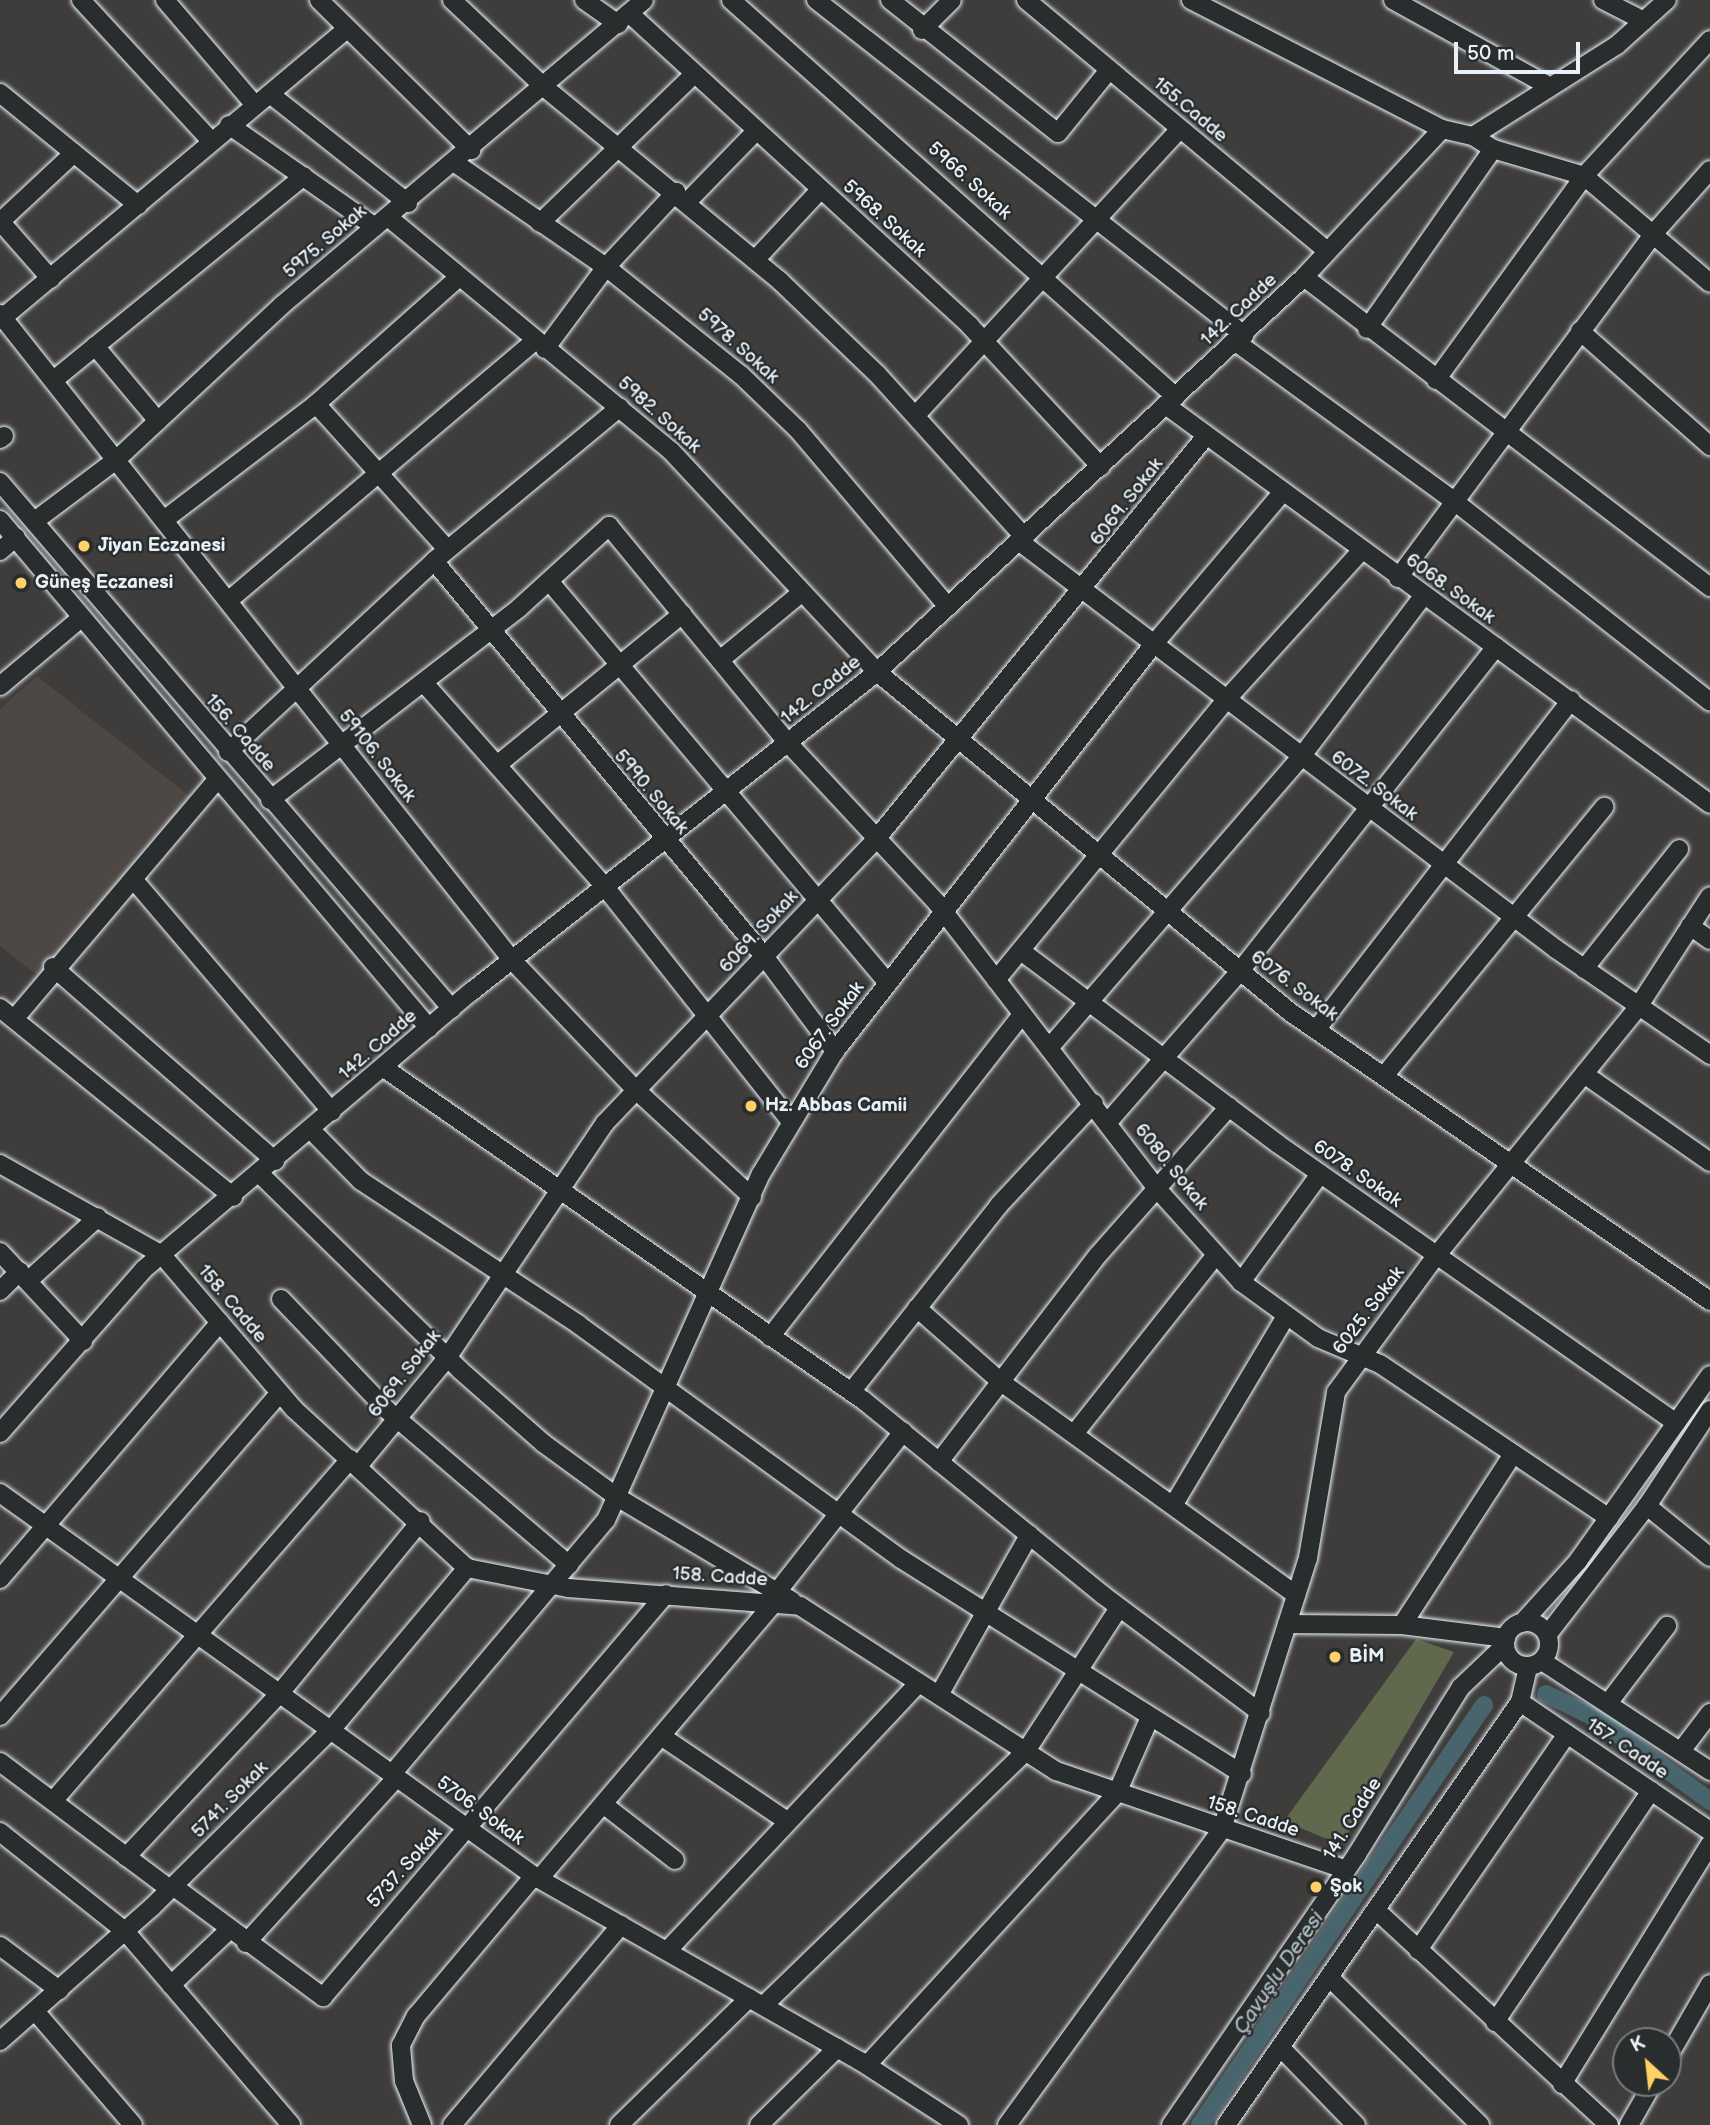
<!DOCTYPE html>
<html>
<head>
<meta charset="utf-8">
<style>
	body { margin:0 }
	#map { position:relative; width:1710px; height:2125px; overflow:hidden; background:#3f3d3b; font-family:"Balsamiq Sans",sans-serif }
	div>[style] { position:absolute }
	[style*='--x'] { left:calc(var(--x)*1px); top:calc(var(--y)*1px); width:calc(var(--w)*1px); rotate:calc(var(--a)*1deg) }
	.built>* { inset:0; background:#4e4844 }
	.green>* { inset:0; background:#60684e }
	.canal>* { height:18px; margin:-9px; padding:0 9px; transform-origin:9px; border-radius:9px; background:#48646c }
	.roads { filter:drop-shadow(0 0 2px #e8f1f8) drop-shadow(0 0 2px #e8f1f8) }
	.minor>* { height:18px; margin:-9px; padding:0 9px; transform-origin:9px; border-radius:9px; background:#2a2d2e }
	.minor>.ring { margin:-9px; padding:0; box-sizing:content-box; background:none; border:18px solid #2a2d2e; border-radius:50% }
	.dots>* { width:19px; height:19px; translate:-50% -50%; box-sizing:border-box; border:4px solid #2a2d2e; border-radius:50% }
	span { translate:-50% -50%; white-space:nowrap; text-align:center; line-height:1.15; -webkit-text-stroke:5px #2a2d2e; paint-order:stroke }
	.street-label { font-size:19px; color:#e8f1f8 }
	.poi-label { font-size:19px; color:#e8f1f8; font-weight:700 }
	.left { translate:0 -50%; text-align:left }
	.water-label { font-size:21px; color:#a8b9c0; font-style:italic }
	.north { position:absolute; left:1612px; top:2027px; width:70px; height:70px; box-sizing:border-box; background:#2a2d2e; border:2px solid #767b7f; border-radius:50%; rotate:333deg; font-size:19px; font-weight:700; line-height:28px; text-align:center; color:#e8f1f8 }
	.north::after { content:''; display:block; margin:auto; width:24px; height:32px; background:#ffd166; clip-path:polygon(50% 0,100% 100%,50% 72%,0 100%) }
	.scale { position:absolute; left:1454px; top:42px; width:126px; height:32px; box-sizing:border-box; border:4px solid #e8f1f8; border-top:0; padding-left:9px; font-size:21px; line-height:24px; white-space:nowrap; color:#e8f1f8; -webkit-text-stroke:5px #2a2d2e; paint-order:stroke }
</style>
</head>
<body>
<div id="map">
	<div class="built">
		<i style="clip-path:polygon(37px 676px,192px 798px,40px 977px,0 946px,0 709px)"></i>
	</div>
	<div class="green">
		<i style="clip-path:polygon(1416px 1639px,1454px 1652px,1341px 1845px,1284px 1821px)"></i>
	</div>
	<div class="canal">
		<i style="--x:1546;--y:1694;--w:55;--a:25.6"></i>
		<i style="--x:1596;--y:1718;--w:141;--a:36.1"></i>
		<i style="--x:1200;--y:2125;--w:507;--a:-55.93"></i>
	</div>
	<div class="roads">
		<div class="minor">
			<i style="--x:81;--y:0;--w:190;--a:47.3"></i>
			<i style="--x:165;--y:0;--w:138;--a:49.4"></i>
			<i style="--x:319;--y:0;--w:214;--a:44.6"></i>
			<i style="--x:452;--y:0;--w:127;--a:43.4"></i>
			<i style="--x:544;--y:87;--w:306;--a:39.4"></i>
			<i style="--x:780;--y:281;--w:134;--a:43.8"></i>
			<i style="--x:877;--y:374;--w:221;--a:47.9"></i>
			<i style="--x:584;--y:0;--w:42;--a:35.2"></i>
			<i style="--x:731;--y:0;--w:596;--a:41.74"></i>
			<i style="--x:816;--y:0;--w:544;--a:38.05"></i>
			<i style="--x:890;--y:0;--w:214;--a:38.4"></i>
			<i style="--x:1058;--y:133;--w:81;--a:-51"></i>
			<i style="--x:1026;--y:0;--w:392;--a:39.8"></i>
			<i style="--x:1191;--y:0;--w:282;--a:27.2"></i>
			<i style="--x:1393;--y:0;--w:178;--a:28.9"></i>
			<i style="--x:1603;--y:0;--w:46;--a:27.1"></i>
			<i style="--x:629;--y:13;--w:463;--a:42.5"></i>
			<i style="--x:970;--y:326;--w:192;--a:47.1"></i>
			<i style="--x:922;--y:30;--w:42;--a:-45"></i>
			<i style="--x:0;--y:93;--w:178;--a:39.1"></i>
			<i style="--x:270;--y:94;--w:176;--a:38.3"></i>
			<i style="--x:229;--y:125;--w:178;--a:34.9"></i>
			<i style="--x:1473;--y:136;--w:24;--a:33"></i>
			<i style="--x:1493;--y:149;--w:95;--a:16.5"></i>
			<i style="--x:1584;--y:176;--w:165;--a:40.3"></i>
			<i style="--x:455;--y:163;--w:183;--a:34.6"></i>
			<i style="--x:606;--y:267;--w:173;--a:38.7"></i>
			<i style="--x:741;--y:375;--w:79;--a:44"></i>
			<i style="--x:798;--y:430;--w:232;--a:49.7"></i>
			<i style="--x:687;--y:202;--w:96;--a:-45.8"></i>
			<i style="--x:388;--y:217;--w:367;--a:39.6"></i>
			<i style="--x:671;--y:451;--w:302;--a:47"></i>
			<i style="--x:877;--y:672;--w:535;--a:39.46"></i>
			<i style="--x:1290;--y:1012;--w:510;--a:34.53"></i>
			<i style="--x:0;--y:221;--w:77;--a:48.7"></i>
			<i style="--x:0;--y:222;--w:101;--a:-43"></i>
			<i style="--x:540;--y:223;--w:213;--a:-44"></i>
			<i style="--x:755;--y:260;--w:96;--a:-47.1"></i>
			<i style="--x:1304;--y:277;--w:511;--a:37.36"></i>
			<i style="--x:0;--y:314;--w:824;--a:51.6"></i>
			<i style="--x:512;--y:960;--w:180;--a:46.4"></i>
			<i style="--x:636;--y:1090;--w:158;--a:42.7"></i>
			<i style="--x:0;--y:320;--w:451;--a:-40"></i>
			<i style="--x:1367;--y:329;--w:220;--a:-55"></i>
			<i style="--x:1580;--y:331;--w:174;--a:41.5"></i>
			<i style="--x:1236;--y:342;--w:270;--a:36.1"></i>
			<i style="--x:1454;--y:501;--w:325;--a:38.1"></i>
			<i style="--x:95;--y:346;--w:98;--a:50"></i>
			<i style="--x:545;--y:349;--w:102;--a:-53.4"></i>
			<i style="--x:606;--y:267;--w:103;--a:-47"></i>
			<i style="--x:55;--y:379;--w:321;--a:-39.2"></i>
			<i style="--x:1436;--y:380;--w:252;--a:-54"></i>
			<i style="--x:1584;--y:176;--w:185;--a:-47.2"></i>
			<i style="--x:316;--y:404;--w:195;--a:47.9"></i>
			<i style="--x:1167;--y:406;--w:673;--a:36.24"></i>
			<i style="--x:916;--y:415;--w:389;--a:-47.3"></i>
			<i style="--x:0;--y:439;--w:5;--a:-37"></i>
			<i style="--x:0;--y:482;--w:694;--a:49.38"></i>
			<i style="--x:0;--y:520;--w:665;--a:49.82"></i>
			<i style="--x:36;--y:520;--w:100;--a:-36.9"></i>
			<i style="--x:116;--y:460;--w:227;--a:-43"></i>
			<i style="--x:282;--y:305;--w:473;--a:-40.1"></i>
			<i style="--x:164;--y:520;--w:191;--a:-37.3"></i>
			<i style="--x:316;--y:404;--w:191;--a:-41.6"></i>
			<i style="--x:1020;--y:542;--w:673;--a:37.21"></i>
			<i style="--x:1556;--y:949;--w:187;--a:34.5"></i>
			<i style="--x:0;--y:551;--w:21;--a:-41"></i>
			<i style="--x:434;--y:561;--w:515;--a:50.12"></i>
			<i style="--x:764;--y:956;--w:119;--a:53.2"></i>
			<i style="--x:1398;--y:578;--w:430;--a:-53.4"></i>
			<i style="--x:1654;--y:233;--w:84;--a:-48.4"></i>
			<i style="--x:549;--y:581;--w:526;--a:49.86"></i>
			<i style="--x:228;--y:601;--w:402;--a:-40.3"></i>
			<i style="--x:720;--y:660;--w:105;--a:-39.6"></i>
			<i style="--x:424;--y:683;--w:273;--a:48.4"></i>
			<i style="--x:605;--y:887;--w:298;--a:51.6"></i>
			<i style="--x:0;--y:686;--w:106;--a:-40"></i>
			<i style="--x:228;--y:752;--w:281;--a:-42.8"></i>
			<i style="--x:434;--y:561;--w:241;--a:-39.6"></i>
			<i style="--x:497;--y:765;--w:239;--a:-39.2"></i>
			<i style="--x:270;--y:800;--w:314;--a:-37.6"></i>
			<i style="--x:519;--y:608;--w:122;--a:-42.3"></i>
			<i style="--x:609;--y:526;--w:281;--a:50.5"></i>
			<i style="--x:788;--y:743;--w:219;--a:47"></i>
			<i style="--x:937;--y:903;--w:362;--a:52.4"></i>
			<i style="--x:1158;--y:1190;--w:124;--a:47.9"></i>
			<i style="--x:1241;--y:1282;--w:95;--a:36"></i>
			<i style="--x:1318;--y:1338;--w:67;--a:22.8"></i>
			<i style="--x:1380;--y:1364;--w:276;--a:33.9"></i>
			<i style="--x:133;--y:879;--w:306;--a:49.5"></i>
			<i style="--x:1690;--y:926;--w:24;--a:35"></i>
			<i style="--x:1021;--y:951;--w:321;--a:36.9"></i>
			<i style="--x:1278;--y:1144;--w:486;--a:35"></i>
			<i style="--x:53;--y:967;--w:295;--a:41.1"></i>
			<i style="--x:1584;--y:969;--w:153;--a:-51.6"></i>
			<i style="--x:996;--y:980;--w:361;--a:-50.6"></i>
			<i style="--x:1225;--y:701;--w:202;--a:-47.8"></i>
			<i style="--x:0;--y:1008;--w:300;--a:39"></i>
			<i style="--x:15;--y:1018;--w:312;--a:-49.7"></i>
			<i style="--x:1316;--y:1030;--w:417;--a:-52.3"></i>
			<i style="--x:1049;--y:1048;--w:385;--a:-49.1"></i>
			<i style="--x:1301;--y:757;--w:202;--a:-52.8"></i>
			<i style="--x:384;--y:1068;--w:583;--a:34.73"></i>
			<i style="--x:863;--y:1400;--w:309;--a:39.1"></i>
			<i style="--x:1103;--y:1595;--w:197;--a:36.8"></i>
			<i style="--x:1584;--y:1074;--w:154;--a:34.9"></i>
			<i style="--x:1384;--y:1076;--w:348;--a:-50.7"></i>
			<i style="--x:1108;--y:1122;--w:201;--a:-48.8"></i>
			<i style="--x:1240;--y:971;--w:413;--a:-51.7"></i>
			<i style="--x:311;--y:1130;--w:71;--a:45.6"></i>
			<i style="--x:361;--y:1181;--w:261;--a:33.4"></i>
			<i style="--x:579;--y:1325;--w:398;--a:36"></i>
			<i style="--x:901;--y:1559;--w:403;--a:32.2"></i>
			<i style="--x:0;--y:1164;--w:186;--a:29.3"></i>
			<i style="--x:162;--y:1255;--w:203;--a:49.4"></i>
			<i style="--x:294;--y:1409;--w:235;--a:42.6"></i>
			<i style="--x:467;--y:1568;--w:103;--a:11.2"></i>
			<i style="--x:568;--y:1588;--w:233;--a:4.4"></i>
			<i style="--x:800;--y:1606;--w:305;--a:32.8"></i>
			<i style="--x:1056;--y:1771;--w:306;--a:18.8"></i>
			<i style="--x:260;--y:1174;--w:280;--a:44.4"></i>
			<i style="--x:460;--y:1370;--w:111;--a:41.3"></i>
			<i style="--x:543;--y:1443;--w:92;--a:36.1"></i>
			<i style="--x:617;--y:1497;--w:204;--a:30.7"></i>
			<i style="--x:0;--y:1252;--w:122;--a:47"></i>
			<i style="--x:29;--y:1280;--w:93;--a:-42.4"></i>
			<i style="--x:1241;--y:1282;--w:134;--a:-53.8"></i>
			<i style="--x:0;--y:1291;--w:28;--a:-45"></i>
			<i style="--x:281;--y:1299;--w:153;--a:46.3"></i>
			<i style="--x:387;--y:1410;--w:239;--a:40.4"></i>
			<i style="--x:917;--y:1308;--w:112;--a:41.4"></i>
			<i style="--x:1001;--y:1382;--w:364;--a:35.8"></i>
			<i style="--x:770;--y:1337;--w:409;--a:-52"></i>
			<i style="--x:851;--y:1392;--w:238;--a:-51.6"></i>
			<i style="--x:999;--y:1205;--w:139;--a:-47"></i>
			<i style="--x:0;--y:1433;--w:218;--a:-48.7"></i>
			<i style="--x:144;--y:1269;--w:429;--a:-40.3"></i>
			<i style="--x:471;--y:992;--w:517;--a:-38.24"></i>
			<i style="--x:877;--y:672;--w:582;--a:-42.77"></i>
			<i style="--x:1304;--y:277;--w:202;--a:-47"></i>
			<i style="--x:1442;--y:129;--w:32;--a:13"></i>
			<i style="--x:1473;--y:136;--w:170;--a:-32.3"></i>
			<i style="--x:1617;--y:45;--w:67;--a:-42"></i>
			<i style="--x:1074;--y:1434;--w:228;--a:-51.6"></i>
			<i style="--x:939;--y:1462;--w:261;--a:-52.5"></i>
			<i style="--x:1098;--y:1255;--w:198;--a:-48.5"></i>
			<i style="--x:358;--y:1466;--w:140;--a:-50.5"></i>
			<i style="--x:447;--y:1358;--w:283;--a:-56.1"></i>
			<i style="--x:605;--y:1123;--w:394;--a:-46.3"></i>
			<i style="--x:877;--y:838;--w:519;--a:-50.7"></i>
			<i style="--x:0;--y:1493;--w:657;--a:35.65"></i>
			<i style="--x:534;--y:1876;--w:375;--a:29.6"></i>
			<i style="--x:860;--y:2061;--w:118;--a:32.9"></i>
			<i style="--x:1174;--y:1504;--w:219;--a:-59.2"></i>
			<i style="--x:1647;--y:1506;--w:81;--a:39"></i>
			<i style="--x:0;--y:1579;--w:338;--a:-49.4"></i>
			<i style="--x:777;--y:1592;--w:204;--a:-51.8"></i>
			<i class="ring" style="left:1505px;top:1622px;width:26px;height:26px"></i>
			<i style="--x:1522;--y:1623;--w:84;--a:-47.9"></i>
			<i style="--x:1578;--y:1561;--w:228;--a:-54.6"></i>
			<i style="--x:1287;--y:1624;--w:115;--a:0.5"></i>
			<i style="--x:1402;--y:1625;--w:105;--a:7.1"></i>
			<i style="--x:1402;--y:1625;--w:204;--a:-57"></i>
			<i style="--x:1548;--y:1634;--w:162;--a:-52.3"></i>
			<i style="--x:1647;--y:1506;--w:115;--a:-56.7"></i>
			<i style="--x:1542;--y:1661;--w:201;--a:33.2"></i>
			<i style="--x:939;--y:1695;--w:184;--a:-60.6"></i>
			<i style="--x:1520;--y:1702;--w:230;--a:34.2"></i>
			<i style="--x:1609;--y:1702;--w:96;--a:-52.7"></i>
			<i style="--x:0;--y:1716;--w:427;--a:-49.1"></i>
			<i style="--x:661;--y:1736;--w:152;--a:34"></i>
			<i style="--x:1681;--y:1751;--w:48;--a:-52.7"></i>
			<i style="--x:0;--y:1762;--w:212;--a:36.8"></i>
			<i style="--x:392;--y:1774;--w:332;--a:-49.9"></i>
			<i style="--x:606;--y:1520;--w:379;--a:-65.9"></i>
			<i style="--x:761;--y:1174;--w:144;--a:-59"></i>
			<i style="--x:835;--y:1051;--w:516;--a:-51.93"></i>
			<i style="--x:1153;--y:645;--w:199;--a:-49.7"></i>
			<i style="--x:53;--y:1801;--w:453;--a:-49"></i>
			<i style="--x:603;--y:1804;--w:91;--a:37.9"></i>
			<i style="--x:0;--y:1832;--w:159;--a:38.4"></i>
			<i style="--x:125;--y:1931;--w:255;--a:49.4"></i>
			<i style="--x:126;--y:1857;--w:225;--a:-46.8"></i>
			<i style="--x:280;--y:1693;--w:222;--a:-50.7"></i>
			<i style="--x:539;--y:1879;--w:364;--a:-49.6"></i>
			<i style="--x:173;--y:1886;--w:187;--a:36.5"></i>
			<i style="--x:323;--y:1997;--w:529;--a:-49.6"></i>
			<i style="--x:1376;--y:1910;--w:317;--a:42.7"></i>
			<i style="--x:246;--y:1943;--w:224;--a:-47.7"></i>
			<i style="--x:0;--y:1946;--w:74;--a:36.7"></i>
			<i style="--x:1418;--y:1950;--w:262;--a:-55.4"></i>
			<i style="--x:667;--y:1951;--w:368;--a:-46.8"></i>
			<i style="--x:1330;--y:1978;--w:210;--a:44.4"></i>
			<i style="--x:171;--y:1985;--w:80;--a:-43.5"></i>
			<i style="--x:763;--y:2006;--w:366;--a:-44.1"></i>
			<i style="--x:1026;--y:1751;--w:171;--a:-57"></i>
			<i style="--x:35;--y:2011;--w:150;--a:49.3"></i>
			<i style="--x:1495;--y:2022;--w:279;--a:-56"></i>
			<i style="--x:0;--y:2041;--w:203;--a:-41.4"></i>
			<i style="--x:152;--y:1907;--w:252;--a:-44.7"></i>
			<i style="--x:331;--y:1730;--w:212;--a:-50"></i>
			<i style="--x:1282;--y:2049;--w:106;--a:45.8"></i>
			<i style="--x:1668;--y:2057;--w:84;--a:-60.1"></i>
			<i style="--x:867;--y:2065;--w:369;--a:-47.4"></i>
			<i style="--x:1117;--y:1793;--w:83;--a:-66.5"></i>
			<i style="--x:1562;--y:2084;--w:282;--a:-58.3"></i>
			<i style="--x:422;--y:2125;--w:48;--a:-112.2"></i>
			<i style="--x:404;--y:2081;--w:36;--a:-95"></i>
			<i style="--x:401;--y:2045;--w:33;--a:-63"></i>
			<i style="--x:416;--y:2016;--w:183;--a:-49.9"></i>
			<i style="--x:452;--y:2125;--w:262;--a:-49.8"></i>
			<i style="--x:619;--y:2125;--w:182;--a:-44.3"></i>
			<i style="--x:759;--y:2125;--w:110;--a:-44.6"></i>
			<i style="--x:1007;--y:2125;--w:366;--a:-54"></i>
			<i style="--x:1222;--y:1829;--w:284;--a:-72.4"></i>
			<i style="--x:1308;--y:1558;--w:168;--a:-80.4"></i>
			<i style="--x:1336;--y:1392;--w:169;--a:-53.7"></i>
			<i style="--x:1436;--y:1256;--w:321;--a:-50.9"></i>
			<i style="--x:1638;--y:1007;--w:132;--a:-57"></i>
			<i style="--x:1171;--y:2125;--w:329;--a:-55.5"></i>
			<i style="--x:1357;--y:1854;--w:197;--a:-58.1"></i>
			<i style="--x:1461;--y:1687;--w:61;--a:-43.7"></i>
			<i style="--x:1226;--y:2125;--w:515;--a:-55.2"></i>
			<i style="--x:1520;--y:1702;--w:36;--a:-77"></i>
			<i style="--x:1629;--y:2125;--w:48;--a:-60.3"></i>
		</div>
	</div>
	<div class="dots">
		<i style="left:84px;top:546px;background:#ffd166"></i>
		<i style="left:21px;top:583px;background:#ffd166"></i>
		<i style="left:751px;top:1106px;background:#ffd166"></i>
		<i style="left:1335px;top:1657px;background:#ffd166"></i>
		<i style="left:1316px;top:1887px;background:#ffd166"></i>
	</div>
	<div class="street-label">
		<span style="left:1190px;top:110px;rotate:40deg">155.Cadde</span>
		<span style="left:969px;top:181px;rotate:42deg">5966. Sokak</span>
		<span style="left:884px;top:219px;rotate:42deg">5968. Sokak</span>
		<span style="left:325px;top:242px;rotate:-40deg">5975. Sokak</span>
		<span style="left:1239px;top:310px;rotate:-43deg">142. Cadde</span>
		<span style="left:738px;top:346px;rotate:42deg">5978. Sokak</span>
		<span style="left:659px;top:415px;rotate:42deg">5982. Sokak</span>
		<span style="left:1127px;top:502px;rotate:-52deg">6069. Sokak</span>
		<span style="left:1450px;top:589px;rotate:36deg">6068. Sokak</span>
		<span style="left:821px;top:690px;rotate:-39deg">142. Cadde</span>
		<span style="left:240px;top:733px;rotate:49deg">156. Cadde</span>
		<span style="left:377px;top:756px;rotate:52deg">59106. Sokak</span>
		<span style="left:1374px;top:786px;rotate:37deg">6072. Sokak</span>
		<span style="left:651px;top:792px;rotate:50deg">5990. Sokak</span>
		<span style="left:759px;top:932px;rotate:-47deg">6069. Sokak</span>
		<span style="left:1294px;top:986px;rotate:37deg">6076. Sokak</span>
		<span style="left:830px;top:1026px;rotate:-54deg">6067. Sokak</span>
		<span style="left:378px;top:1045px;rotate:-41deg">142. Cadde</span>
		<span style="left:1171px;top:1167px;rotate:51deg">6080. Sokak</span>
		<span style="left:1357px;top:1174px;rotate:35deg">6078. Sokak</span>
		<span style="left:232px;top:1304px;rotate:50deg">158. Cadde</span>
		<span style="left:1369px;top:1311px;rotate:-53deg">6025. Sokak</span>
		<span style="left:405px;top:1374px;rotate:-52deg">6069. Sokak</span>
		<span style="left:720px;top:1577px;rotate:4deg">158. Cadde</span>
		<span style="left:1627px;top:1749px;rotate:34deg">157. Cadde</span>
		<span style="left:230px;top:1800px;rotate:-45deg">5741. Sokak</span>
		<span style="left:480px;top:1811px;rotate:36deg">5706. Sokak</span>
		<span style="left:1253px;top:1817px;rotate:18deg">158. Cadde</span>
		<span style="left:1353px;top:1819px;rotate:-58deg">141. Cadde</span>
		<span style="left:405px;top:1868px;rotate:-48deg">5737. Sokak</span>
	</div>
	<div class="poi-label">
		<span class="left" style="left:98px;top:546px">Jiyan Eczanesi</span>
		<span class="left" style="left:35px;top:583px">Güneş Eczanesi</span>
		<span class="left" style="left:765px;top:1106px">Hz. Abbas Camii</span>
		<span class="left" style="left:1349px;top:1657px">BİM</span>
		<span class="left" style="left:1330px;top:1887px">Şok</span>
	</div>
	<div class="water-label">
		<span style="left:1279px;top:1973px;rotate:-56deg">Çavuşlu Deresi</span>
	</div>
	<div class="north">K</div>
	<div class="scale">50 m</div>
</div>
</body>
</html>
